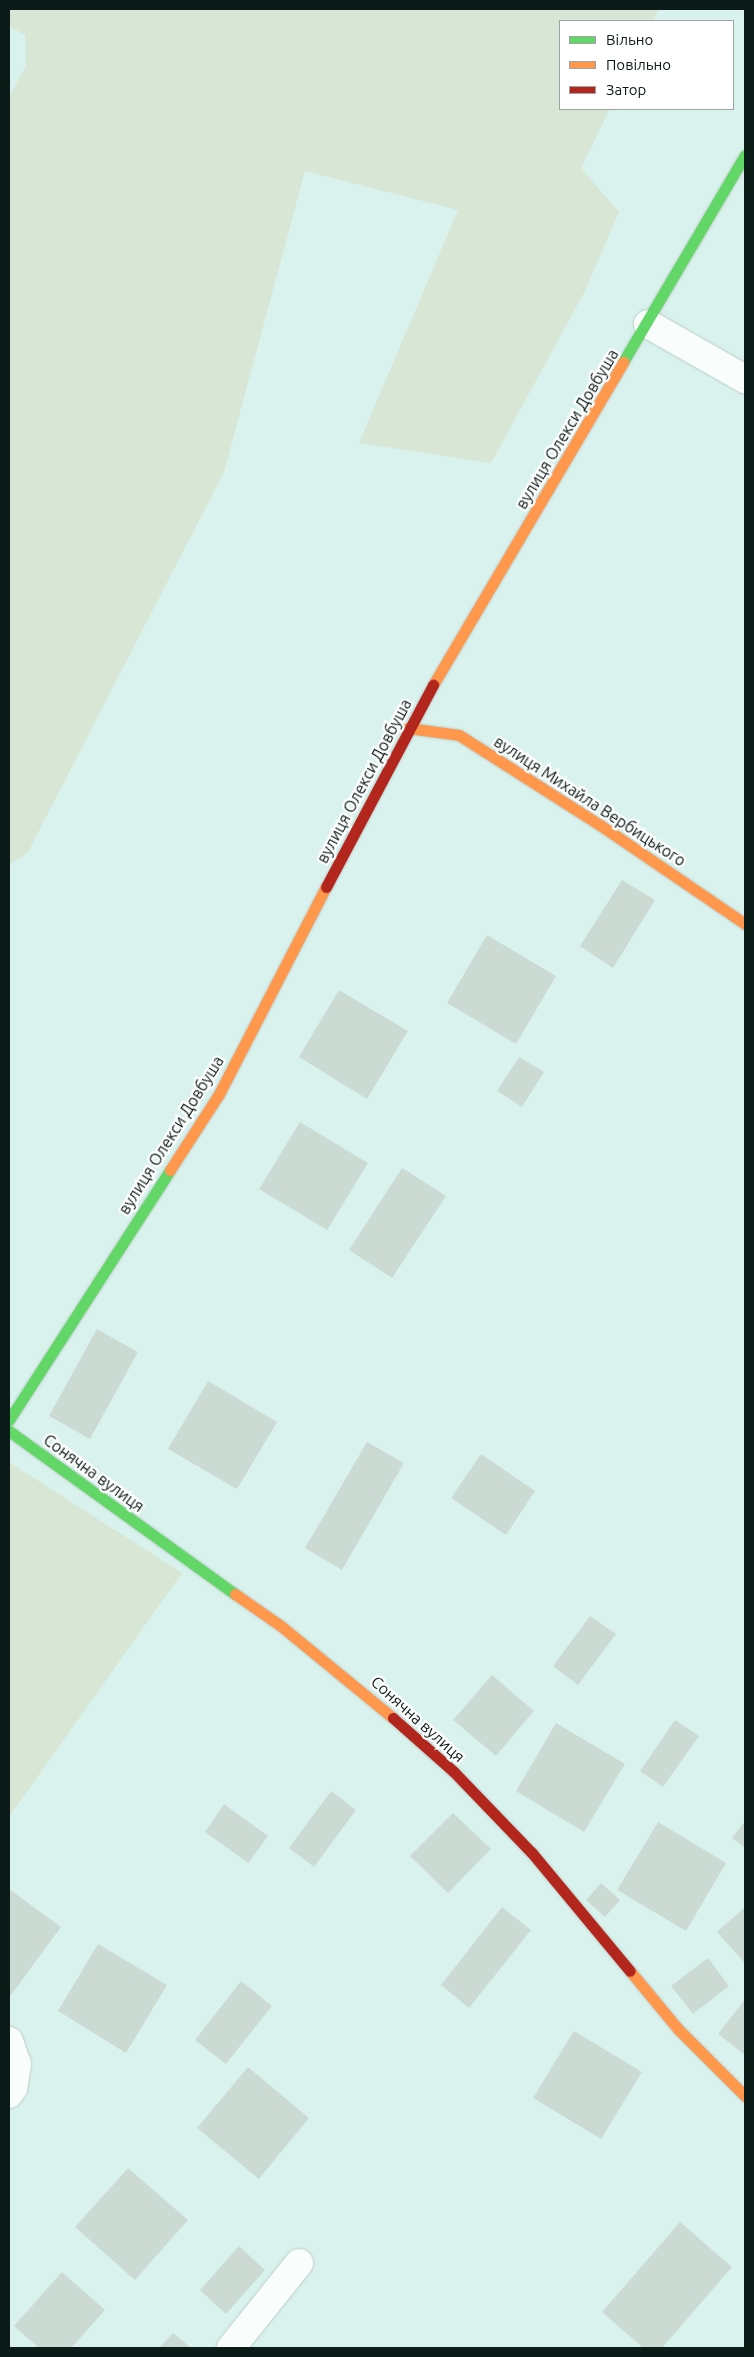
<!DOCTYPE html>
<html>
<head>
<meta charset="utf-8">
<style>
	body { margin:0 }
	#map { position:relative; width:754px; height:2357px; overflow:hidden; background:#daf2ed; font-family:Ubuntu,sans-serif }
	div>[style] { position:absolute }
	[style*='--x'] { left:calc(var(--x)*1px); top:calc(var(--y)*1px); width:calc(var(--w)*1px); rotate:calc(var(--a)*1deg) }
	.green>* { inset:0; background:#d7e6d5 }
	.building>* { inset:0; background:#cbdbd4 }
	.roads { filter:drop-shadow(0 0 1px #bcceca) drop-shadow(0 0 1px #bcceca) }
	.street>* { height:28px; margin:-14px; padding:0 14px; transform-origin:14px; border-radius:14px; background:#f9fdfc }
	.fast>* { height:11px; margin:-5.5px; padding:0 5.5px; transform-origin:5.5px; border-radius:5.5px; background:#63d668 }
	.slow>* { height:11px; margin:-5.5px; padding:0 5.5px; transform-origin:5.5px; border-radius:5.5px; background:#ff974d }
	.jam>* { height:11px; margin:-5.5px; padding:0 5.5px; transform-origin:5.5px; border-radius:5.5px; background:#b3261e }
	span { translate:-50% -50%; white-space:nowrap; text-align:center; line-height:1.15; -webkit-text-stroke:4.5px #fff; paint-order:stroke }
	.street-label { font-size:16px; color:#0b1b18 }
	.frame { position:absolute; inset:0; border:10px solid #0b1b18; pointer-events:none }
	.legend { position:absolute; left:559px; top:20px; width:175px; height:90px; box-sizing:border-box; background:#fff; border:1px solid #9da4a3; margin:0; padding:6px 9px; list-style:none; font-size:15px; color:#0b1b18 }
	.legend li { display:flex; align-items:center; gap:10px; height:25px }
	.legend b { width:25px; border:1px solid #9da4a3 }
</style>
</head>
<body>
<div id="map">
	<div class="green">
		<i style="clip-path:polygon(9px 9px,659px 9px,653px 21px,560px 21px,560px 109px,610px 109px,581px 168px,619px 212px,585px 291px,491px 463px,359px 443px,458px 210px,305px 171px,224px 472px,28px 852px,9px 865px,9px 97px,26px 66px,25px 35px,9px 26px)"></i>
		<i style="clip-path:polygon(9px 1462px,182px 1573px,9px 1817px)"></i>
	</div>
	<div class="building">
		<i style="clip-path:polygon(622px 880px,655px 900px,613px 968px,580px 946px)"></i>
		<i style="clip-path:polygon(487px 935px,556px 976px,516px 1044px,447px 1003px)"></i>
		<i style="clip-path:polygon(339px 990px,408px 1031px,367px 1099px,299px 1057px)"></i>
		<i style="clip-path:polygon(519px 1057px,544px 1072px,522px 1107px,497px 1091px)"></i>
		<i style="clip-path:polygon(300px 1122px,368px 1163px,327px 1230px,259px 1189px)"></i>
		<i style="clip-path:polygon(402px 1168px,446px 1196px,392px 1278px,349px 1250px)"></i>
		<i style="clip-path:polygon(97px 1329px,138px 1352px,90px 1439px,49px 1416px)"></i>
		<i style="clip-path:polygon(208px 1381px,277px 1422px,237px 1489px,168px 1449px)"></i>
		<i style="clip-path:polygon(367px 1442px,404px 1463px,342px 1570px,305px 1548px)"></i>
		<i style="clip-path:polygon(481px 1454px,535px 1491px,506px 1535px,451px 1498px)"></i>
		<i style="clip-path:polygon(590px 1616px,616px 1634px,578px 1685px,553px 1666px)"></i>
		<i style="clip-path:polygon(492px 1675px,534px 1711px,496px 1756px,453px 1720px)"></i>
		<i style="clip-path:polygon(675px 1720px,699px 1736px,663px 1787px,640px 1771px)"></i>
		<i style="clip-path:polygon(556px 1723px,625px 1764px,584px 1832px,516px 1791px)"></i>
		<i style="clip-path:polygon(331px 1791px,356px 1810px,314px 1867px,289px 1848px)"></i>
		<i style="clip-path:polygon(224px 1804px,268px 1836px,248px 1863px,205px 1832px)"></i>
		<i style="clip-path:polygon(453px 1813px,491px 1849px,448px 1893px,410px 1856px)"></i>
		<i style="clip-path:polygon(745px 1821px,745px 1848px,732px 1838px)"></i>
		<i style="clip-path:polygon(658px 1822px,726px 1863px,686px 1931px,617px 1890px)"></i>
		<i style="clip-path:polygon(601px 1883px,620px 1900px,605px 1917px,586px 1900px)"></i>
		<i style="clip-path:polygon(9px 1889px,61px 1927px,11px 1995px,9px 1993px)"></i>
		<i style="clip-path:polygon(502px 1907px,531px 1930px,469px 2008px,441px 1985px)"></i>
		<i style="clip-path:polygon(745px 1907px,745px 1963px,717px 1932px)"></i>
		<i style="clip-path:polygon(98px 1944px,167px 1985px,126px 2053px,58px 2011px)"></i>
		<i style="clip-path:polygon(708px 1958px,729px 1986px,693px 2014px,671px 1986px)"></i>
		<i style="clip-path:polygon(241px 1981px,272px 2006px,226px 2064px,195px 2040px)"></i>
		<i style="clip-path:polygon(745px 1999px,745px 2055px,718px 2034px)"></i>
		<i style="clip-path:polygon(574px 2031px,642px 2072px,601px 2139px,533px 2098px)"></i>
		<i style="clip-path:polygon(248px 2067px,309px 2118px,259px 2179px,197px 2128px)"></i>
		<i style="clip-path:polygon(128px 2168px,188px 2220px,135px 2280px,75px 2227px)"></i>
		<i style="clip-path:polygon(680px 2222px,732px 2267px,662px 2348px,643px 2348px,602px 2312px)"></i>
		<i style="clip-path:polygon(239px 2246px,265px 2270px,226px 2314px,200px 2290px)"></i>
		<i style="clip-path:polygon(62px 2272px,105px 2310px,71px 2348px,39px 2348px,14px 2326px)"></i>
		<i style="clip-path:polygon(173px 2333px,191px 2348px,159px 2348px)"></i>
	</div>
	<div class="roads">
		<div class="street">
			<i style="--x:648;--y:324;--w:112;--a:29.6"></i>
			<i style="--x:9;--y:2041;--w:24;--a:71"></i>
			<i style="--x:17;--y:2064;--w:24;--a:99"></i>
			<i style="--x:13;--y:2088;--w:7;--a:124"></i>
			<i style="--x:231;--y:2348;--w:109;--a:-51.3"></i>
		</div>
		<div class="fast">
			<i style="--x:623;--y:362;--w:240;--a:-59.5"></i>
			<i style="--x:9;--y:1420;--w:297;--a:-57.2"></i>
			<i style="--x:9;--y:1431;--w:279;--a:35.8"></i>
		</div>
		<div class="slow">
			<i style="--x:433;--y:685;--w:375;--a:-59.5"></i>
			<i style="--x:408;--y:728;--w:51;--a:7.8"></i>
			<i style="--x:459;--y:735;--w:167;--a:32.6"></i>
			<i style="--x:600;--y:825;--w:176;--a:34.3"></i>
			<i style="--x:170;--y:1170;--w:90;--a:-57.2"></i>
			<i style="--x:219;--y:1094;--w:233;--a:-62.7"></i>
			<i style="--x:235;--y:1594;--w:56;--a:34.8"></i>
			<i style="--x:281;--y:1626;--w:145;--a:39.4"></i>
			<i style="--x:630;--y:1971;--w:75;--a:50.4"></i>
			<i style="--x:678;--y:2029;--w:95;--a:45"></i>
		</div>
		<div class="jam">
			<i style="--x:326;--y:887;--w:229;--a:-62.1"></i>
			<i style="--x:393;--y:1718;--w:81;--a:41.5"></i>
			<i style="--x:454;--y:1772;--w:112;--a:46.1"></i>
			<i style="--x:532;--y:1853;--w:153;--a:50.3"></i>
		</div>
	</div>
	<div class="street-label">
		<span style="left:567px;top:429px;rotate:-59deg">вулиця Олекси Довбуша</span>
		<span style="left:364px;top:781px;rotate:-62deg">вулиця Олекси Довбуша</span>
		<span style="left:590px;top:801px;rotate:33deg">вулиця Михайла Вербицького</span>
		<span style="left:171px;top:1135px;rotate:-58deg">вулиця Олекси Довбуша</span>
		<span style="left:94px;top:1473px;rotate:36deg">Сонячна вулиця</span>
		<span style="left:418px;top:1719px;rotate:42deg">Сонячна вулиця</span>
	</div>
	<div class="frame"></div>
	<ul class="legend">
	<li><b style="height:6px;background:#63d668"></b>Вільно</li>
	<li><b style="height:6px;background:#ff974d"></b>Повільно</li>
	<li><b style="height:6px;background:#b3261e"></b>Затор</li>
	</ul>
</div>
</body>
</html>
